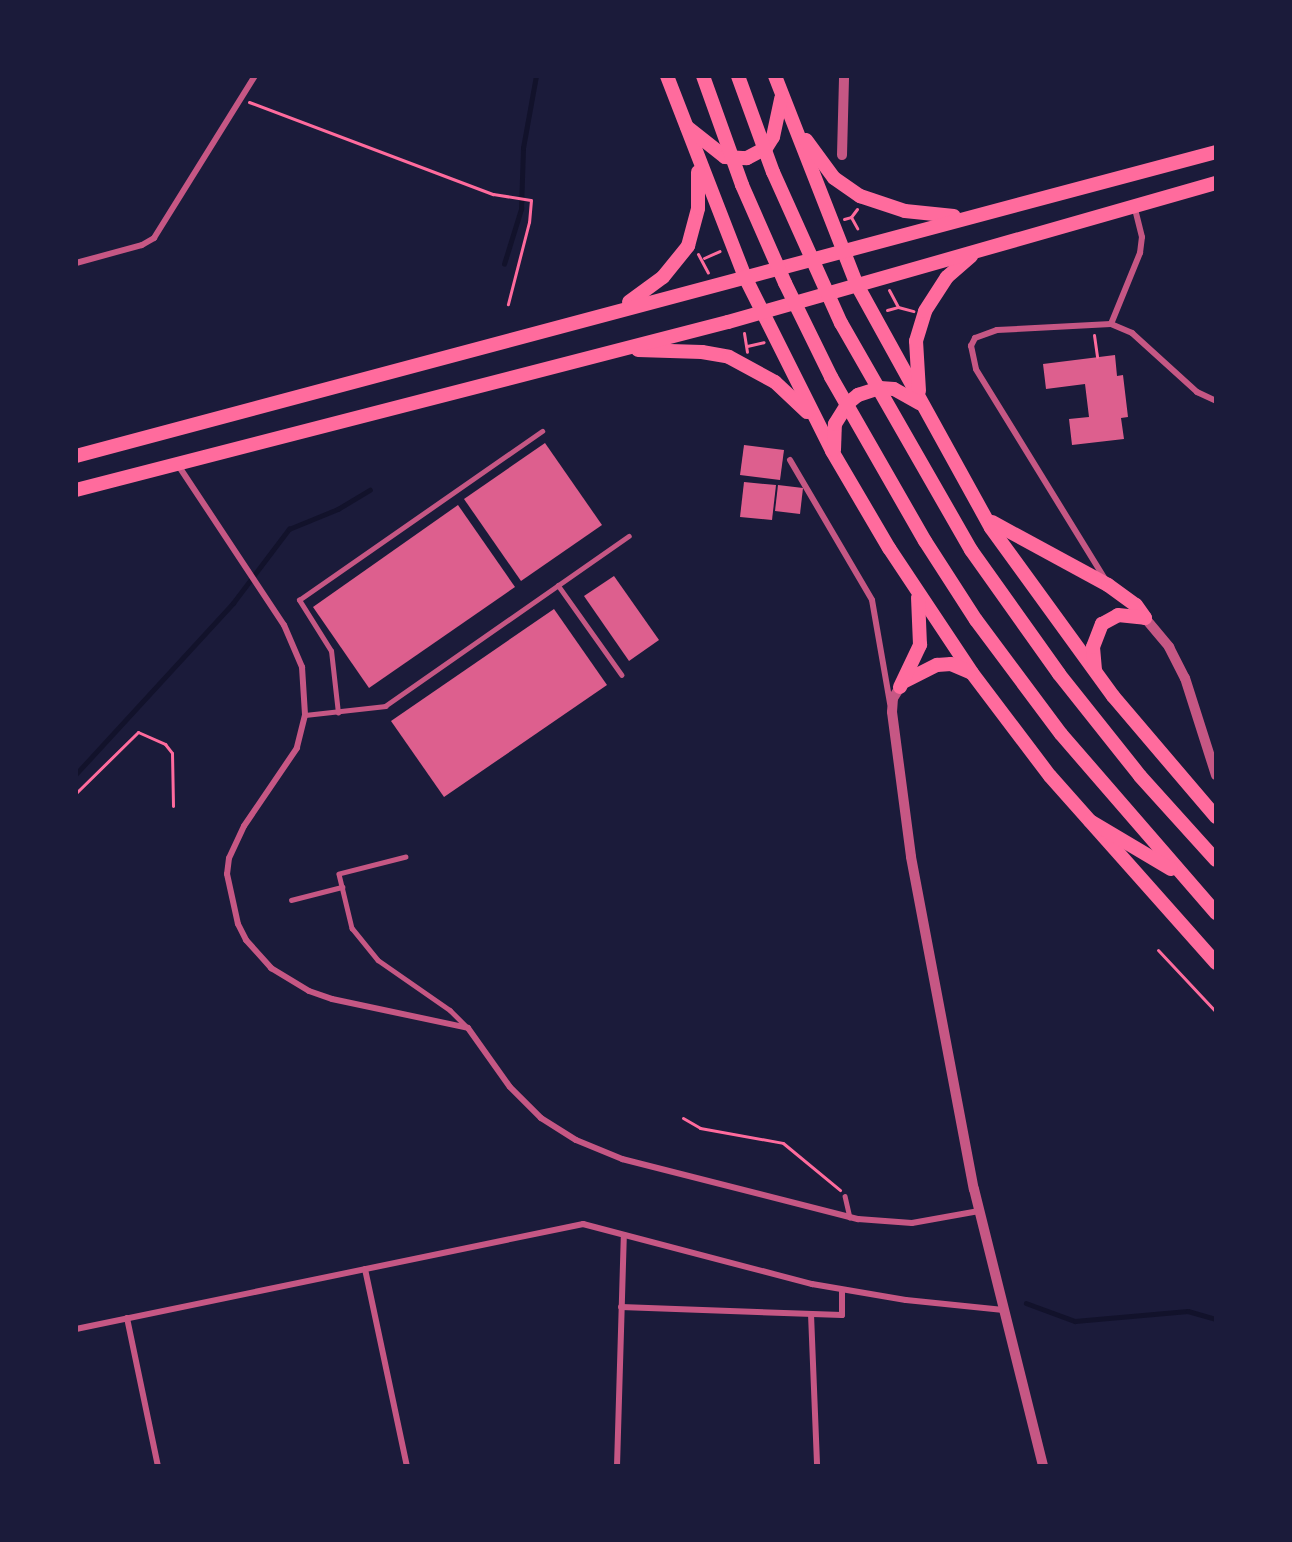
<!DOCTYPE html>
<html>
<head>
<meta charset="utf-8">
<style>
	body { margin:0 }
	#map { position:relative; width:1292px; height:1542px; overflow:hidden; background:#1b1b3a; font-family:Mulish,sans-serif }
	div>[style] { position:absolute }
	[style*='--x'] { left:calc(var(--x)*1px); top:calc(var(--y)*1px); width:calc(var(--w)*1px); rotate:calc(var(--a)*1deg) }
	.stream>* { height:4.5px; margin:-2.25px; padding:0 2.25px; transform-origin:2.25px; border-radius:2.25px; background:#12122b }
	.building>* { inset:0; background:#dd5f8e }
	.path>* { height:3px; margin:-1.5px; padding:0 1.5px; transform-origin:1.5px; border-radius:1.5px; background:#ff6b9d }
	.service>* { height:4.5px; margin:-2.25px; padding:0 2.25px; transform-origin:2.25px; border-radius:2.25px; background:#c65784 }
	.minor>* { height:6px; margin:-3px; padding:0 3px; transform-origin:3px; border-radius:3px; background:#c65784 }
	.tertiary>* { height:10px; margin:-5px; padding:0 5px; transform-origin:5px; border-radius:5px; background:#c65784 }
	.primary>* { height:14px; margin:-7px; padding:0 7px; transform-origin:7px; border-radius:7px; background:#ff6b9d }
	.trunk>* { height:14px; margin:-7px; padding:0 7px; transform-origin:7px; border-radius:7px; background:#ff6b9d }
	span { translate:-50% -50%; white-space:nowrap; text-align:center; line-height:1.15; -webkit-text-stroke:5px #1b1b3a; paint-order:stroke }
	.frame { position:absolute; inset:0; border:78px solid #1b1b3a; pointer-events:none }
</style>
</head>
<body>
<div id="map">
	<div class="stream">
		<i style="--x:504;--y:264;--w:58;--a:-72.8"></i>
		<i style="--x:521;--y:209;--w:61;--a:-88.1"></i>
		<i style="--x:523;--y:148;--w:73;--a:-79.8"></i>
		<i style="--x:76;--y:774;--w:232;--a:-47.4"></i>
		<i style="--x:233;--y:603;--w:93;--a:-52.9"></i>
		<i style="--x:289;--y:529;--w:53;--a:-22.2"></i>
		<i style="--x:338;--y:509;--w:37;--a:-31"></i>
		<i style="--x:1026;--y:1303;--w:52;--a:20.2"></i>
		<i style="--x:1075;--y:1321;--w:113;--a:-5.1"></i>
		<i style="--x:1188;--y:1311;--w:29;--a:16"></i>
	</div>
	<div class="building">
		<i style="clip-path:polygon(1115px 355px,1117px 376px,1123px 375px,1128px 417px,1121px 418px,1124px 439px,1072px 445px,1069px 419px,1089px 417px,1085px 384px,1046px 389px,1043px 364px)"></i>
		<i style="clip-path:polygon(545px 443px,602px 525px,521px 581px,464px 499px)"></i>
		<i style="clip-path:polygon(744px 445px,784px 450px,780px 480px,740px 475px)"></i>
		<i style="clip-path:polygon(744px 482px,776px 485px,772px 520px,740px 517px)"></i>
		<i style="clip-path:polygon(778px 485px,803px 488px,800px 514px,775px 511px)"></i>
		<i style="clip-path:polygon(458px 505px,515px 587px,369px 688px,313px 607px)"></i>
		<i style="clip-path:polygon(614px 576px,659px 640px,629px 661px,584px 596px)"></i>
		<i style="clip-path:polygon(554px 609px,607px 685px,444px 797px,391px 721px)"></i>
	</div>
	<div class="path">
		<i style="--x:249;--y:102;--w:261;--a:20.7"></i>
		<i style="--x:493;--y:194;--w:38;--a:9"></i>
		<i style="--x:531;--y:200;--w:22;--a:95"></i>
		<i style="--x:529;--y:222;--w:85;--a:104.4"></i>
		<i style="--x:851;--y:217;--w:13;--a:61"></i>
		<i style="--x:844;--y:219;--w:7;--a:-16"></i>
		<i style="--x:851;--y:217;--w:10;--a:-53"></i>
		<i style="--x:698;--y:254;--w:21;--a:62"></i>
		<i style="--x:704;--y:258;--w:17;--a:-24"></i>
		<i style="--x:889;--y:290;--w:19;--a:62"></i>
		<i style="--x:887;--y:310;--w:11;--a:-15"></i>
		<i style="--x:898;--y:307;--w:16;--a:15"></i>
		<i style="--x:744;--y:333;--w:19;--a:81"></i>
		<i style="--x:1094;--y:335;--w:22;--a:82"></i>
		<i style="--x:747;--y:346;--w:17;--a:-13"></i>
		<i style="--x:76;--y:793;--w:87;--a:-44.5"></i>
		<i style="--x:138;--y:732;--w:30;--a:24"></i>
		<i style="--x:165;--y:744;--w:11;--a:52"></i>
		<i style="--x:172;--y:753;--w:53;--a:88.9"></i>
		<i style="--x:1158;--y:950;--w:85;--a:46.9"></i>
		<i style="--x:683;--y:1118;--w:20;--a:30"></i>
		<i style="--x:700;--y:1128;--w:84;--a:10.2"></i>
		<i style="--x:783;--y:1143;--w:74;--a:39.5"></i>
	</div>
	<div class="service">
		<i style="--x:558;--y:585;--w:110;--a:54.6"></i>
		<i style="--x:338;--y:713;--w:62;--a:-96.4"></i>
		<i style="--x:331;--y:651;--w:60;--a:-122.1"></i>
		<i style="--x:299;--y:600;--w:296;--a:-34.8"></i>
		<i style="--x:305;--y:715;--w:81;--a:-6.4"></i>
		<i style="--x:385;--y:706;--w:297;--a:-34.9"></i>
		<i style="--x:406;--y:857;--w:69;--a:165.8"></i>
		<i style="--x:339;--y:874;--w:56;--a:76.5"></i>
		<i style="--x:352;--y:928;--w:41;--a:50.9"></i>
		<i style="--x:378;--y:960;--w:88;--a:34.8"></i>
		<i style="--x:450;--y:1010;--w:25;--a:45"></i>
		<i style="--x:291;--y:900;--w:53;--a:-14.3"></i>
		<i style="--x:845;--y:1196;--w:22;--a:77"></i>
	</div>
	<div class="minor">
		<i style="--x:76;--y:263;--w:68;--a:-15.3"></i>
		<i style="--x:142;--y:245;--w:14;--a:-30"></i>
		<i style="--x:154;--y:238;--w:191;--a:-58.1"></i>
		<i style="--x:1111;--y:324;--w:77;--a:-67.8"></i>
		<i style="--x:1140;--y:253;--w:16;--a:-83"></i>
		<i style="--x:1142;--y:237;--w:32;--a:-104"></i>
		<i style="--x:790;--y:460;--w:162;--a:59.6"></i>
		<i style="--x:872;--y:600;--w:105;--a:80.1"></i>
		<i style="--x:178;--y:465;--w:192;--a:56.5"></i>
		<i style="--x:284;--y:625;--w:46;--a:66.8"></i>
		<i style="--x:302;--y:667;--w:48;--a:86.4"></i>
		<i style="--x:305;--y:715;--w:34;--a:104"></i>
		<i style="--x:297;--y:748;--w:94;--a:124.2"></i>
		<i style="--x:244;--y:826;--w:35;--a:115"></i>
		<i style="--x:229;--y:858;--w:16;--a:97"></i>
		<i style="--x:227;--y:874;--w:51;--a:77.6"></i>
		<i style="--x:238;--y:924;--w:18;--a:63"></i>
		<i style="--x:246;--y:940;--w:38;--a:48"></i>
		<i style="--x:271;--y:968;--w:44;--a:31.2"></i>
		<i style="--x:309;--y:991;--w:24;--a:19"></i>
		<i style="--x:332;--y:999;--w:139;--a:12"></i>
		<i style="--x:468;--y:1028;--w:72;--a:54.6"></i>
		<i style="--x:510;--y:1087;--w:44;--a:45"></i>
		<i style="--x:541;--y:1118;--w:41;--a:32.2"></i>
		<i style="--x:576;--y:1140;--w:50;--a:22.4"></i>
		<i style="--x:622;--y:1159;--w:244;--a:14.3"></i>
		<i style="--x:858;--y:1219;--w:54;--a:4.2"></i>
		<i style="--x:912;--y:1223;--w:68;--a:-10.2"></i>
		<i style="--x:1105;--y:579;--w:246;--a:-121.6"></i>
		<i style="--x:976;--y:369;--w:24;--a:-102"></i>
		<i style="--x:971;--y:346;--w:9;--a:-63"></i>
		<i style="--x:975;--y:338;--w:23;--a:-20"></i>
		<i style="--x:997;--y:330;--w:114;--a:-3"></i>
		<i style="--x:1111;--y:324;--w:23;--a:23"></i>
		<i style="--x:1132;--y:333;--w:88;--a:42.2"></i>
		<i style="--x:1197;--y:392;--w:21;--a:25"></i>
		<i style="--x:365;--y:1269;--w:201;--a:78"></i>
		<i style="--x:621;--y:1307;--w:221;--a:2.1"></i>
		<i style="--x:842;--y:1315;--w:25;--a:-90"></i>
		<i style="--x:811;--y:1314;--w:152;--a:87.7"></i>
		<i style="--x:127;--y:1318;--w:151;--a:78.2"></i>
		<i style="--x:76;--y:1329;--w:518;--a:-11.7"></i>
		<i style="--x:583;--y:1224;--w:237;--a:14.7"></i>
		<i style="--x:812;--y:1284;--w:95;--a:9.7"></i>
		<i style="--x:906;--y:1300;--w:98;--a:5.9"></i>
		<i style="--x:617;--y:1466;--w:231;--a:-88.3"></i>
	</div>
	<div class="tertiary">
		<i style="--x:842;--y:155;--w:79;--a:-88.5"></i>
		<i style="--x:1145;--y:618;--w:38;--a:50"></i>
		<i style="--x:1169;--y:647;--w:35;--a:63"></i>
		<i style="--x:1185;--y:678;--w:102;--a:72.3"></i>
		<i style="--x:900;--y:687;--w:13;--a:122"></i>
		<i style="--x:893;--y:698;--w:14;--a:94"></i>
		<i style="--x:892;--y:712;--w:146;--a:82.5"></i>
		<i style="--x:911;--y:857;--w:338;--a:79.3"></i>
		<i style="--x:974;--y:1189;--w:285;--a:76"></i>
	</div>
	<div class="primary">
		<i style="--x:667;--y:76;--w:216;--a:68.8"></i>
		<i style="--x:745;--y:277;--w:195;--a:63.4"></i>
		<i style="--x:832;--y:451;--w:113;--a:59.6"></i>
		<i style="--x:889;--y:548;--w:150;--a:56.4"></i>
		<i style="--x:972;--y:673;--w:129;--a:52.9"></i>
		<i style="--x:1050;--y:776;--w:250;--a:48.4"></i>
		<i style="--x:775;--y:76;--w:225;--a:68.6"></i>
		<i style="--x:857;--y:285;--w:277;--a:61.1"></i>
		<i style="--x:991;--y:528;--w:208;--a:54"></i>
		<i style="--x:1113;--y:696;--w:159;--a:49.6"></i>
		<i style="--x:687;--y:127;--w:48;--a:38.3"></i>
		<i style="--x:725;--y:157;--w:22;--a:3"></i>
		<i style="--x:747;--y:158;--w:21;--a:-28"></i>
		<i style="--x:766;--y:148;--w:13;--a:-58"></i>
		<i style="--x:773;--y:137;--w:40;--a:-78"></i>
		<i style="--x:806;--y:140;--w:47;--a:53.6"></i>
		<i style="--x:834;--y:178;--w:32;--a:35"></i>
		<i style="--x:860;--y:196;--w:47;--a:18.4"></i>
		<i style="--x:905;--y:211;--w:49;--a:5.8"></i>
		<i style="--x:629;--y:302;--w:42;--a:-36.3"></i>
		<i style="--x:663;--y:277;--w:40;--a:-51"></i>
		<i style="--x:688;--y:246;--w:39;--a:-75"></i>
		<i style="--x:698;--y:208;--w:36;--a:-90"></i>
		<i style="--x:638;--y:350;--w:64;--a:1.8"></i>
		<i style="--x:702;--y:352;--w:27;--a:10"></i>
		<i style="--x:729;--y:357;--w:52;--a:28.5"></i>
		<i style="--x:775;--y:382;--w:44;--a:43.2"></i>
		<i style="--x:919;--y:391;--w:50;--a:-93.4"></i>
		<i style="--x:916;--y:341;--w:31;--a:-73"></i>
		<i style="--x:925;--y:311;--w:40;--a:-57.1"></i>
		<i style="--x:947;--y:277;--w:32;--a:-41"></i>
		<i style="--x:834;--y:450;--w:26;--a:-88"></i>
		<i style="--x:835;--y:424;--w:25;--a:-58"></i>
		<i style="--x:848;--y:403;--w:13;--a:-39"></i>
		<i style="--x:858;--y:395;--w:23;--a:-18"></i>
		<i style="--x:880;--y:388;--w:14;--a:4"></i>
		<i style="--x:894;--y:389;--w:29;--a:29"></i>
		<i style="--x:76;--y:456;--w:1180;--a:-14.93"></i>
		<i style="--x:76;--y:490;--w:673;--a:-14.45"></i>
		<i style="--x:728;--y:322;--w:507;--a:-15.9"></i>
		<i style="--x:992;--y:522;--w:132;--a:28.5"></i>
		<i style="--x:1108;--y:585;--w:34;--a:36"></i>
		<i style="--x:1136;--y:605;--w:16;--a:55"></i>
		<i style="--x:1095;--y:670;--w:23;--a:-95"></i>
		<i style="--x:1093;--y:647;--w:25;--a:-69"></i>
		<i style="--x:1102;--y:624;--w:18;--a:-29"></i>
		<i style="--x:1118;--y:615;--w:27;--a:6"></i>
		<i style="--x:905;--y:681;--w:36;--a:-27"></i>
		<i style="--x:937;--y:665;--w:14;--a:-4"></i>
		<i style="--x:951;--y:664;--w:21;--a:23"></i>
		<i style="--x:900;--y:687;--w:47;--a:-64.5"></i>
		<i style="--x:920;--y:645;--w:47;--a:-92.4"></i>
	</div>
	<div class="trunk">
		<i style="--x:703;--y:76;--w:116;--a:70.3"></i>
		<i style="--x:742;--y:185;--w:107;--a:66.3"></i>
		<i style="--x:785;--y:283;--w:105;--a:63.9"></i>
		<i style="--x:831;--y:377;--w:189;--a:60.2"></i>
		<i style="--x:925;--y:541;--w:94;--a:57.2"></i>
		<i style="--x:976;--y:620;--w:142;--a:53.3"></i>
		<i style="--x:1061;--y:734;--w:237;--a:49.1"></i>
		<i style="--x:738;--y:76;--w:102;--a:70"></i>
		<i style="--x:773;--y:172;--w:166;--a:65.8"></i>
		<i style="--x:841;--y:323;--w:262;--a:60.2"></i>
		<i style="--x:971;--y:550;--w:152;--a:54.6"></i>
		<i style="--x:1059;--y:674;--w:130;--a:51.5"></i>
		<i style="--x:1140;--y:776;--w:113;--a:47.9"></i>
		<i style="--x:1090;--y:821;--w:94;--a:30.7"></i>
	</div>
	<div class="frame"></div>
</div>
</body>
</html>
